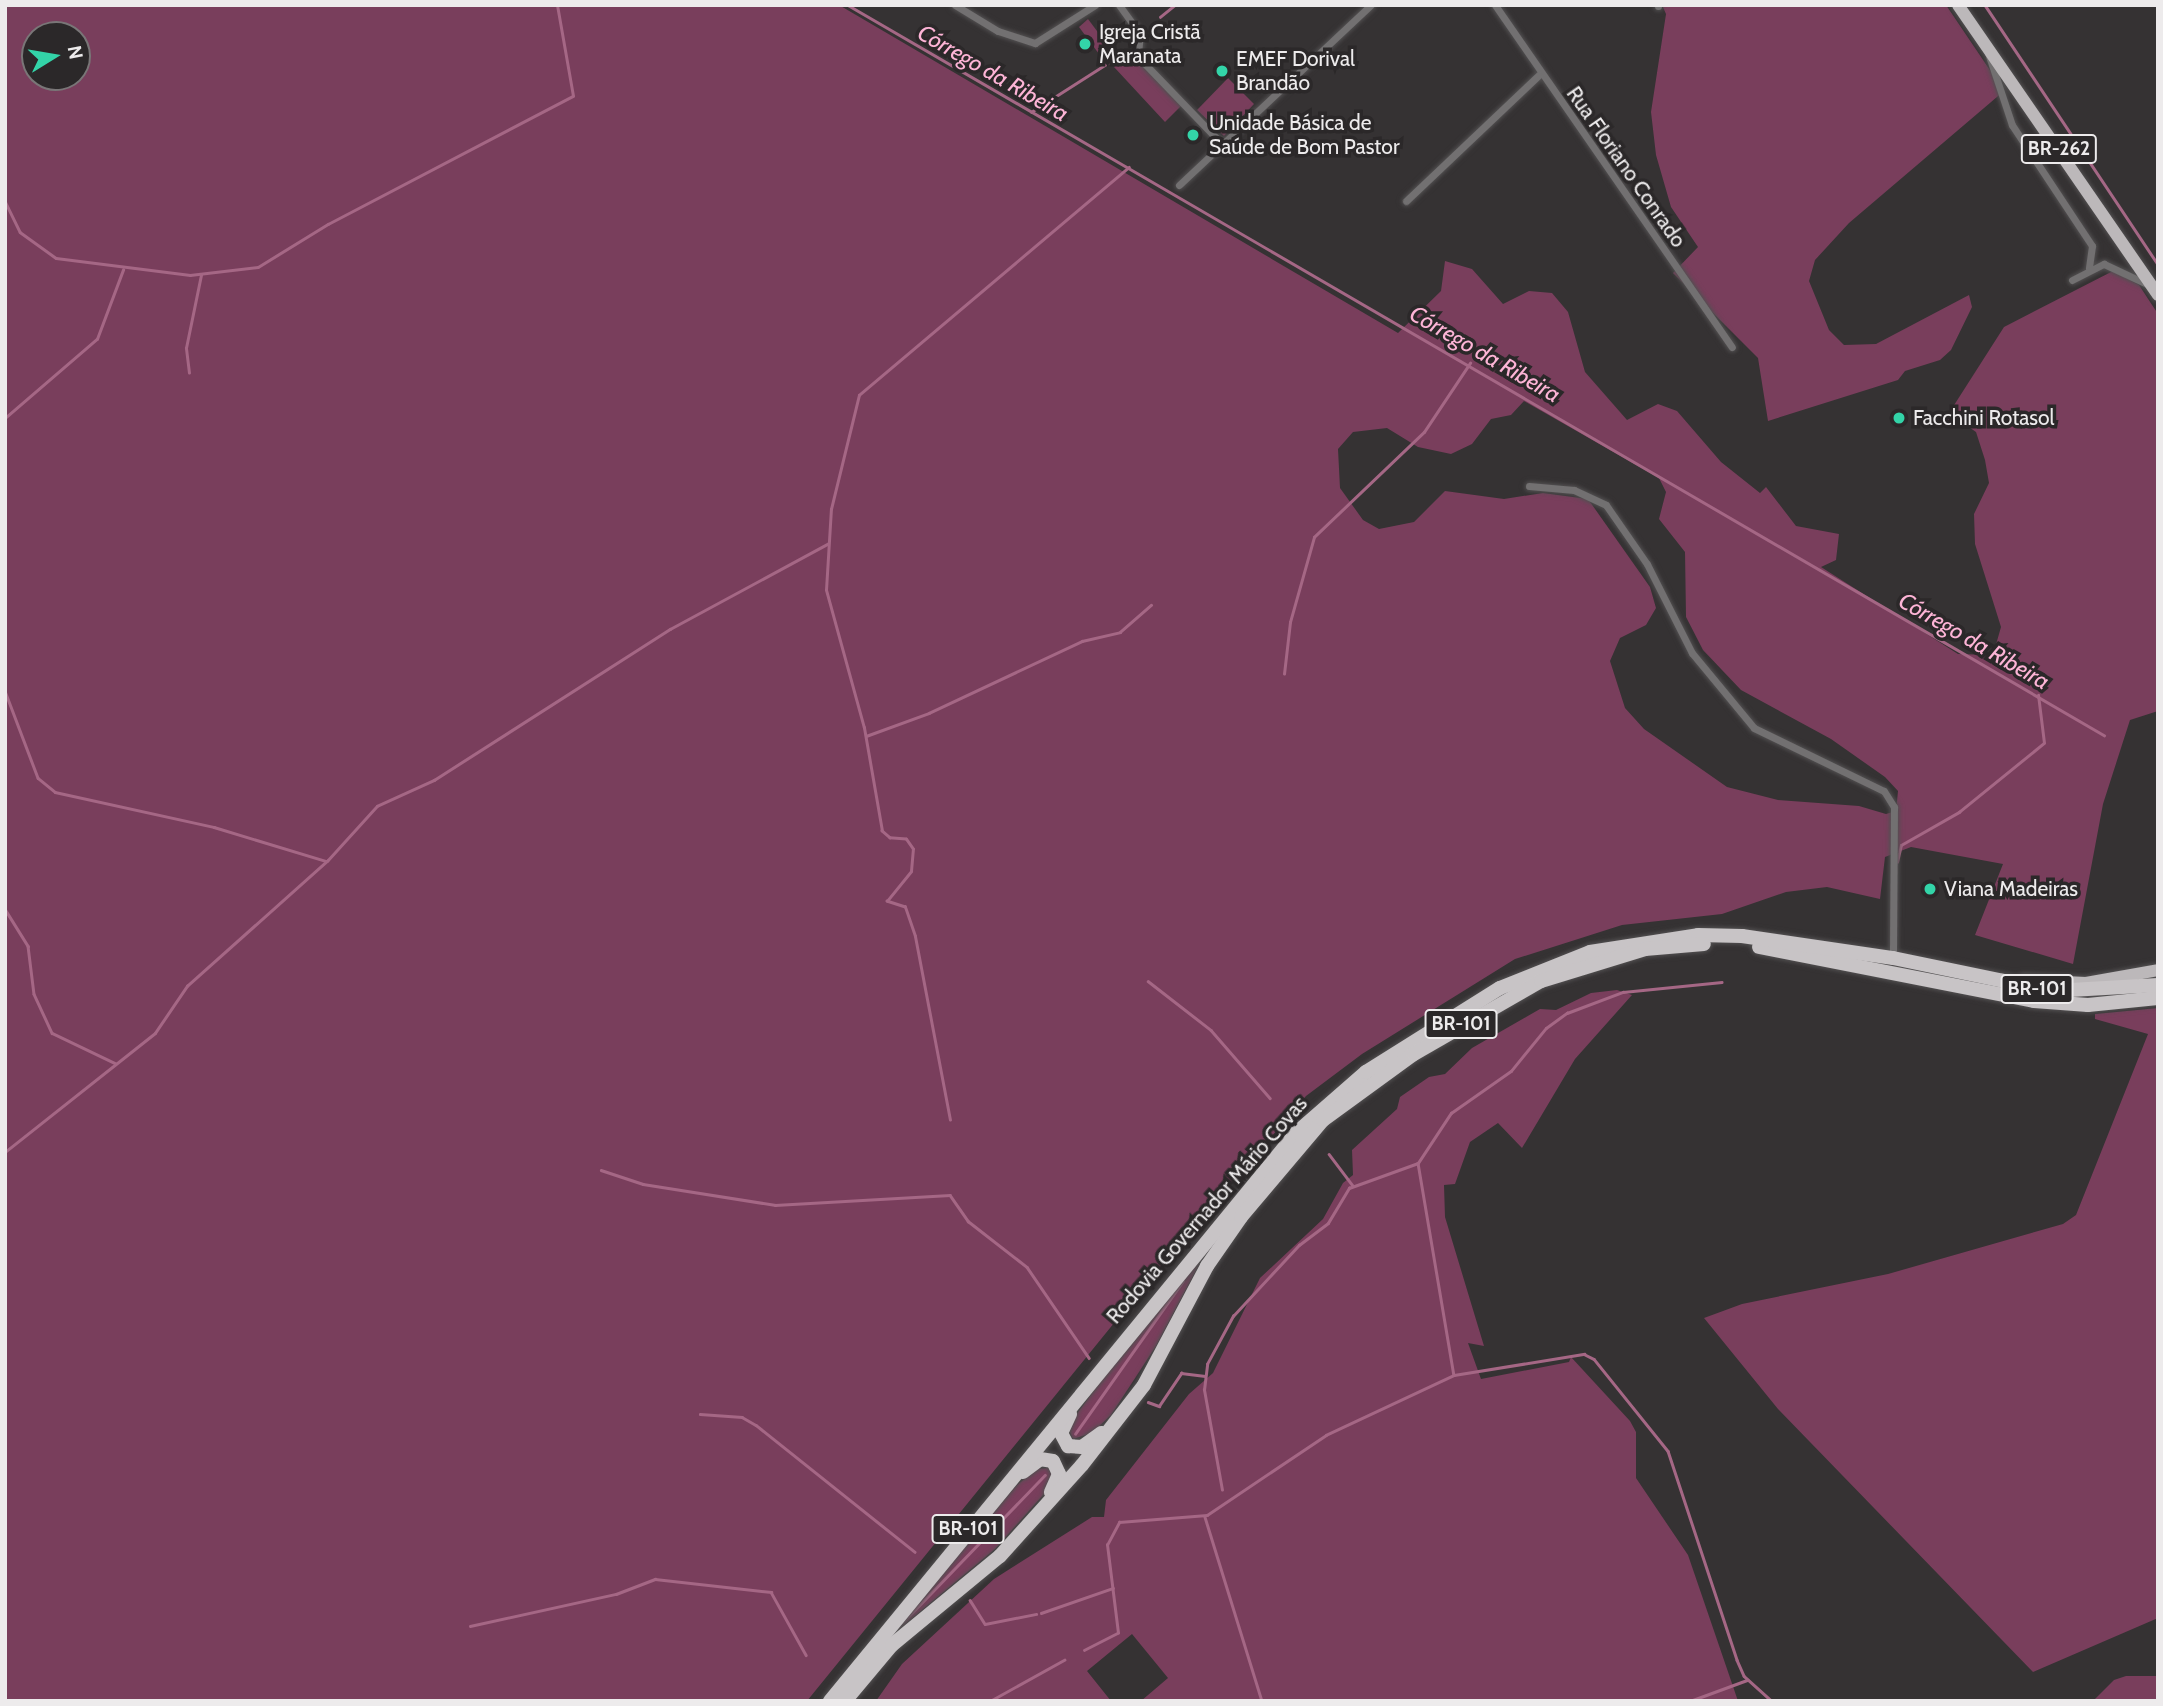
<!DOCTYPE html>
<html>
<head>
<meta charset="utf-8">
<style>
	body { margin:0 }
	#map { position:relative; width:2163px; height:1706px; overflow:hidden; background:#353233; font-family:Cabin,sans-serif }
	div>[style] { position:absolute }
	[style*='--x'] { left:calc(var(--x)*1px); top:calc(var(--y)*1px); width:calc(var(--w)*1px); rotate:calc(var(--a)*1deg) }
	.green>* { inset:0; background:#793e5c }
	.stream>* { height:2.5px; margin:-1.25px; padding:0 1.25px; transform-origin:1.25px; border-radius:1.25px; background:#a56785 }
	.roads { filter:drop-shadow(0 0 2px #525051) drop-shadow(0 0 2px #525051) }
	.minor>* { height:7px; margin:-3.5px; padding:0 3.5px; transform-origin:3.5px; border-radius:3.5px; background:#727071 }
	.trunk>* { height:12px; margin:-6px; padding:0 6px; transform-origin:6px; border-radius:6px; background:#bcb8ba }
	.motorway>* { height:14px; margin:-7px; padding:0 7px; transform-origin:7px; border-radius:7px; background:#c8c4c6 }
	.dots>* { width:19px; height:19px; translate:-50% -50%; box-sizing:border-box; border:4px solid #2b2829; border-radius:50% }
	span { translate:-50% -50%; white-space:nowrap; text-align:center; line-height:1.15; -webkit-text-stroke:7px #2b2829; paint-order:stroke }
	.shield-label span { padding:2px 5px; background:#2b2829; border:2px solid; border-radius:5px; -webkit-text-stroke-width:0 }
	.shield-label { font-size:19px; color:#edebec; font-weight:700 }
	.poi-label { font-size:21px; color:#edebec }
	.left { translate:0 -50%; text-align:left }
	.street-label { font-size:21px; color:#edebec }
	.water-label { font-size:23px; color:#fdb4d6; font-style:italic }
	.frame { position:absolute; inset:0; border:7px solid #edebec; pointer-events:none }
	.north { position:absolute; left:21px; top:21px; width:70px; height:70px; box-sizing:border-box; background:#2b2829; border:2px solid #797677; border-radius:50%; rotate:79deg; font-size:19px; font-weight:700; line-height:28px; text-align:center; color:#edebec }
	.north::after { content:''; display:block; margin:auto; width:24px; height:32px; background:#33d4a8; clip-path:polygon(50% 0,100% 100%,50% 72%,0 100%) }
</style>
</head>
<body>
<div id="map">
	<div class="green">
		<i style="clip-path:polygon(evenodd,5px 5px,839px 5px,1398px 333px,1441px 291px,1445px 261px,1472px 269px,1503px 304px,1529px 291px,1552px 293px,1568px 312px,1585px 372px,1627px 420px,1658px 404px,1677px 411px,1721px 462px,1760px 493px,1766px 487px,1796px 526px,1839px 534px,1836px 560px,1821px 567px,1958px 654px,1993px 655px,2001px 627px,1975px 544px,1974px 514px,1989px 483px,1985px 460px,1976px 432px,1966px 425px,1942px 424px,2004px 327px,2113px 271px,2139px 285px,2158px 314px,2158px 711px,2130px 720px,2103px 804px,2073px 964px,1975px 935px,2003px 864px,1911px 847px,1885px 857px,1880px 899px,1827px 887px,1786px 892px,1722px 914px,1622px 925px,1515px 959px,1362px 1054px,1306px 1096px,1149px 1280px,807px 1701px,5px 1701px,5px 5px,35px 35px,77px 35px,77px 77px,35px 77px,35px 35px,5px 5px,1524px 401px,1659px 478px,1666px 492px,1659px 519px,1685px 552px,1686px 617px,1703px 650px,1741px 690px,1831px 739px,1885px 777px,1898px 791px,1896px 811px,1886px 814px,1859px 806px,1778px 800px,1727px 787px,1644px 729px,1625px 708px,1610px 661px,1620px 638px,1646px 625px,1656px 608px,1650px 587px,1588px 499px,1543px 493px,1504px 499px,1445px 491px,1414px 522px,1379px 529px,1363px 520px,1340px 488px,1338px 449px,1353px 432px,1387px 428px,1418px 447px,1451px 454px,1472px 444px,1491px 419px,1511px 415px,1524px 401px)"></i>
		<i style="clip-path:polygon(1662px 5px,1946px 5px,2004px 91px,1849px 223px,1815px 260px,1809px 281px,1829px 330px,1844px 345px,1876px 344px,1969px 295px,1972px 307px,1951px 350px,1940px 360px,1905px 371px,1898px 380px,1768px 421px,1758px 358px,1673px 273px,1698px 247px,1671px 207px,1656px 155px,1651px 112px,1666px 14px)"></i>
		<i style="clip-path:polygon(1088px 19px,1112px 51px,1102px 58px,1079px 27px)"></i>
		<i style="clip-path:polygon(1134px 49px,1140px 64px,1181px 106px,1165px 122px,1114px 67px)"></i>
		<i style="clip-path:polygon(1228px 78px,1254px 104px,1224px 136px,1197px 110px)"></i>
		<i style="clip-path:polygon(1617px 990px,1632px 995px,1575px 1059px,1522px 1148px,1498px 1123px,1470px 1142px,1455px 1184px,1444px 1185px,1445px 1217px,1484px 1346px,1468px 1343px,1481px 1379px,1569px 1362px,1571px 1357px,1630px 1421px,1636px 1432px,1636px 1478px,1688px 1555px,1738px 1701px,1141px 1701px,1168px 1678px,1132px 1634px,1087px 1671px,1111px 1701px,876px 1701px,902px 1664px,994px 1579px,1092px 1517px,1104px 1517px,1106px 1500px,1189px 1394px,1213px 1373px,1260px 1278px,1323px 1219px,1343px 1183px,1353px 1175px,1352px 1150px,1397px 1109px,1400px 1097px,1429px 1077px,1445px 1074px,1472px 1048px,1540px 1009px,1556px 1010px,1591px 993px)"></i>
		<i style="clip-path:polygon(2158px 1008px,2158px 1618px,2033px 1672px,1778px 1409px,1704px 1318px,1742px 1304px,1888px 1274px,2063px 1224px,2076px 1215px,2148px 1034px,2095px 1019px,2095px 1014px)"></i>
		<i style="clip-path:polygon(1203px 1257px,1156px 1346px,1111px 1415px,1092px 1433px,1073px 1439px,1068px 1428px,1073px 1419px,1147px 1319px)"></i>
		<i style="clip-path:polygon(1048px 1468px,1052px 1475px,1044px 1494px,995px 1549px,880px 1645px,1017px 1485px,1037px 1469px)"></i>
		<i style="clip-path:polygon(2126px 1676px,2158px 1676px,2158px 1701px,2093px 1701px,2114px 1680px)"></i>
	</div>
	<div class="stream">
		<i style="--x:848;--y:5;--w:1453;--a:30.17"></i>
		<i style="--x:1985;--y:5;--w:311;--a:56.3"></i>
		<i style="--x:1160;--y:17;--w:19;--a:-39"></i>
		<i style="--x:1031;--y:112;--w:91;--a:-32.5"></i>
		<i style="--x:5;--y:201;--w:34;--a:64"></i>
		<i style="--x:20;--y:232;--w:44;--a:35.8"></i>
		<i style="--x:56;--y:258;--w:135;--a:7.2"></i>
		<i style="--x:190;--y:275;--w:68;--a:-6.7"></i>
		<i style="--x:258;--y:267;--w:82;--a:-31.6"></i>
		<i style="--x:328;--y:224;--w:276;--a:-27.6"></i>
		<i style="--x:573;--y:96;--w:92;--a:-100"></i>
		<i style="--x:189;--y:373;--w:25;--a:-97"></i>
		<i style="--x:186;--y:348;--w:75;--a:-78.4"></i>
		<i style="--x:5;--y:418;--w:121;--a:-40.7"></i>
		<i style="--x:97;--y:339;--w:74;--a:-69.4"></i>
		<i style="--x:1284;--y:674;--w:52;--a:-83.4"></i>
		<i style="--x:1290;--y:622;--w:88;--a:-74.2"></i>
		<i style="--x:1314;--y:537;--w:152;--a:-43.7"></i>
		<i style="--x:1424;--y:432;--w:83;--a:-56.3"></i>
		<i style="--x:5;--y:691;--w:93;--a:69.2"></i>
		<i style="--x:38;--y:778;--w:22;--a:39"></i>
		<i style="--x:55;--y:792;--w:163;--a:12.4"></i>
		<i style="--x:214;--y:827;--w:117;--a:16.9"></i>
		<i style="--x:866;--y:736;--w:67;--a:-20.1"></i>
		<i style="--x:929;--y:713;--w:169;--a:-25.2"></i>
		<i style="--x:1082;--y:641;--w:39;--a:-13"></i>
		<i style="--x:1120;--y:632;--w:41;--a:-41.1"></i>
		<i style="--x:1897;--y:862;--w:17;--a:-77"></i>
		<i style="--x:1901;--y:845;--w:67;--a:-29.6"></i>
		<i style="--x:1959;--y:812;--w:109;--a:-39.1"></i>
		<i style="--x:2044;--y:743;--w:48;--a:-97.1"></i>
		<i style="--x:5;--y:909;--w:44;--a:58.1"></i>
		<i style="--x:28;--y:946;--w:48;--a:82.9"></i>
		<i style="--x:34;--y:994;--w:43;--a:65.2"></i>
		<i style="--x:52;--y:1033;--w:70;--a:25.5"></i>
		<i style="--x:1148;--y:981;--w:80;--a:37.9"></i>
		<i style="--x:1211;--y:1030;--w:90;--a:49.1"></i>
		<i style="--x:950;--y:1120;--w:187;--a:-100.8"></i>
		<i style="--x:915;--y:936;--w:31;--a:-109"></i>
		<i style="--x:905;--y:907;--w:19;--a:-162"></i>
		<i style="--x:887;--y:901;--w:38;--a:-51"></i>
		<i style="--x:911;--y:871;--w:22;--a:-85"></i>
		<i style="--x:913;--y:849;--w:12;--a:-125"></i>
		<i style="--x:906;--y:839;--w:16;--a:-176"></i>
		<i style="--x:890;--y:838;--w:11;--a:-139"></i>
		<i style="--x:882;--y:831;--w:105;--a:-99.9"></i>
		<i style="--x:864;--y:728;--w:143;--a:-105.4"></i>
		<i style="--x:826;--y:590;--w:81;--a:-86.5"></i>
		<i style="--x:831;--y:509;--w:117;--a:-76.2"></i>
		<i style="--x:859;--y:395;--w:353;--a:-40.2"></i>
		<i style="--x:5;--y:1152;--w:191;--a:-38.4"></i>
		<i style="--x:155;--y:1033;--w:57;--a:-55.8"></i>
		<i style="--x:187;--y:986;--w:188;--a:-41.8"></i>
		<i style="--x:327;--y:861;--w:74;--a:-47.7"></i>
		<i style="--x:377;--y:806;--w:63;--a:-24.5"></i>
		<i style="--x:434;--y:780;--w:280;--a:-32.6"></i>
		<i style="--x:670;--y:629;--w:179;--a:-28.4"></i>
		<i style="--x:1329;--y:1154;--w:39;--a:53"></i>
		<i style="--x:1418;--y:1163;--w:215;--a:80.4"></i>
		<i style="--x:601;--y:1170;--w:44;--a:18.4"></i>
		<i style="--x:643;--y:1184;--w:134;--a:9"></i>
		<i style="--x:775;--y:1205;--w:175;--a:-3.3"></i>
		<i style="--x:950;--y:1195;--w:32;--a:55"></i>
		<i style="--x:968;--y:1221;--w:75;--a:37.9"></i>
		<i style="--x:1027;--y:1267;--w:110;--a:55.7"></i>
		<i style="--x:1148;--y:1402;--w:12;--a:20"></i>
		<i style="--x:1159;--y:1406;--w:40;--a:-56"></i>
		<i style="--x:1181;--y:1373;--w:24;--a:7"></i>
		<i style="--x:700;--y:1414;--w:42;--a:4.1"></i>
		<i style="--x:742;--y:1417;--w:16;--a:30"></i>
		<i style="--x:756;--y:1425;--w:203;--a:38.6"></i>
		<i style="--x:1075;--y:1434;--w:187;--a:-54.8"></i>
		<i style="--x:1222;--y:1490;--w:102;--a:-100.2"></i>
		<i style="--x:1204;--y:1390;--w:26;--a:-83"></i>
		<i style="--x:1207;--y:1364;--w:55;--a:-61.6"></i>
		<i style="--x:1233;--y:1316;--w:97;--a:-47.1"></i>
		<i style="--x:1299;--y:1245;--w:36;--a:-37"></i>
		<i style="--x:1328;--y:1223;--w:41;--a:-59"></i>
		<i style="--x:1349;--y:1188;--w:73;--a:-19.9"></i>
		<i style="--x:1418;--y:1163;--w:60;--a:-56.6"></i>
		<i style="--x:1451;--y:1113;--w:73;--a:-35"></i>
		<i style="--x:1511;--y:1071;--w:55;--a:-50.9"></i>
		<i style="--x:1546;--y:1028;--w:26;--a:-36"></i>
		<i style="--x:1567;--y:1013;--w:60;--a:-20.6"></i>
		<i style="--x:1623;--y:992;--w:99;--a:-5.8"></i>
		<i style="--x:1205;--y:1517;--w:193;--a:72.8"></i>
		<i style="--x:970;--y:1600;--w:28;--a:58"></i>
		<i style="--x:985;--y:1624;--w:52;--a:-11.1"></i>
		<i style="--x:1041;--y:1613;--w:76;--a:-19.1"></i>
		<i style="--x:903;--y:1622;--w:204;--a:-46"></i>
		<i style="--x:470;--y:1626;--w:149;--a:-12.4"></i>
		<i style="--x:616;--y:1594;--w:42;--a:-21"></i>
		<i style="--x:655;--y:1579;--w:117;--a:6.4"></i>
		<i style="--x:771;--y:1592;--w:72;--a:60.9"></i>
		<i style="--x:1084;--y:1650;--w:38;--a:-27"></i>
		<i style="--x:1118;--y:1633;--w:89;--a:-97.1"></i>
		<i style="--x:1107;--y:1545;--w:26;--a:-62"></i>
		<i style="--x:1119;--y:1522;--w:88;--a:-4.5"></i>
		<i style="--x:1207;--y:1515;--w:143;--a:-33.9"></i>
		<i style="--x:1326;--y:1435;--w:141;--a:-25.1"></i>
		<i style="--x:1454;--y:1375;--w:132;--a:-9.2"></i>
		<i style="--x:1584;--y:1354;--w:11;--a:27"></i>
		<i style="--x:1594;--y:1359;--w:118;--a:51.2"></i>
		<i style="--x:1668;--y:1451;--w:220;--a:71.7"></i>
		<i style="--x:1737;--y:1660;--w:17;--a:66"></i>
		<i style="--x:1744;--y:1676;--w:38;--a:42"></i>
		<i style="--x:990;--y:1701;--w:85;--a:-29"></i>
		<i style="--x:1442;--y:1701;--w:46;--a:0"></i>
		<i style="--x:1690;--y:1701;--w:61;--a:-20.2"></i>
	</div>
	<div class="roads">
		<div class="minor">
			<i style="--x:955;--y:5;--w:50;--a:31.2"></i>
			<i style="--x:998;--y:31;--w:39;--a:18"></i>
			<i style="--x:1035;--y:43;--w:71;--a:-32.3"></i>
			<i style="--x:1119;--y:5;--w:36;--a:54"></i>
			<i style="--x:1140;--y:34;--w:20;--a:96"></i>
			<i style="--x:1138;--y:54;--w:11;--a:56"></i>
			<i style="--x:1144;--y:63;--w:110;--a:46.1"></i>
			<i style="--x:1495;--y:5;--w:416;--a:55.3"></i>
			<i style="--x:1658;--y:5;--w:1;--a:90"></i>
			<i style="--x:1987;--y:50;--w:79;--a:71.6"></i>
			<i style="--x:2012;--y:125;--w:145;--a:56.5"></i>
			<i style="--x:2092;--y:246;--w:22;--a:98"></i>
			<i style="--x:1179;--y:185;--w:263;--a:-43.2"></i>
			<i style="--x:1406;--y:201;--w:183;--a:-43.5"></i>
			<i style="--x:2072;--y:280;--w:36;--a:-27"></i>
			<i style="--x:2104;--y:264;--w:50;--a:25"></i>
			<i style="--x:1529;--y:486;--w:45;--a:5.1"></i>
			<i style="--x:1574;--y:490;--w:35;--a:25"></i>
			<i style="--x:1606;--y:505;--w:72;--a:55.2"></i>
			<i style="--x:1647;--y:564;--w:100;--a:63.2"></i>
			<i style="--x:1692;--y:653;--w:97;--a:50.4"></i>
			<i style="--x:1754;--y:728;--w:144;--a:25.9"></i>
			<i style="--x:1884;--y:791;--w:19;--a:58"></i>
			<i style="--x:1894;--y:807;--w:151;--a:90.4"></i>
		</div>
		<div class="trunk">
			<i style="--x:1958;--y:5;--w:352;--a:55.4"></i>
			<i style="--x:2023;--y:980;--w:63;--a:2.7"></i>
			<i style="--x:2086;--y:983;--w:73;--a:-10.2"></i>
		</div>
		<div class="motorway">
			<i style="--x:1759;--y:947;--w:280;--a:11.1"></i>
			<i style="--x:2034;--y:1001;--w:54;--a:4.2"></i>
			<i style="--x:2088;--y:1005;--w:70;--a:-5.7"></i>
			<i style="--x:1070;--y:1414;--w:21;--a:115"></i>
			<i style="--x:1061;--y:1433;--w:15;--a:62"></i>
			<i style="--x:1068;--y:1446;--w:14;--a:4"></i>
			<i style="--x:1082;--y:1447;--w:24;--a:-36"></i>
			<i style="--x:1023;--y:1472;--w:21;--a:-37"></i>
			<i style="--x:1040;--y:1459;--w:13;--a:9"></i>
			<i style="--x:1053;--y:1461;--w:14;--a:65"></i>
			<i style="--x:1059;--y:1474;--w:20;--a:114"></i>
			<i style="--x:830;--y:1701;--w:735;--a:-50.63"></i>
			<i style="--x:1296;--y:1133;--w:93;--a:-41.1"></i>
			<i style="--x:1366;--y:1072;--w:158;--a:-32.1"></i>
			<i style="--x:1500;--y:988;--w:97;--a:-21.8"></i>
			<i style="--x:1590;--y:952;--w:109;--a:-8.9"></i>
			<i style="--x:1698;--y:935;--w:44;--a:1.3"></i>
			<i style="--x:1742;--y:936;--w:153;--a:8.3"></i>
			<i style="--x:1893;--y:958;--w:163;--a:11.7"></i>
			<i style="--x:2053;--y:991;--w:105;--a:-3.3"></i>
			<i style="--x:845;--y:1701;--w:73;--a:-50"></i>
			<i style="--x:892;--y:1645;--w:140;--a:-39.5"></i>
			<i style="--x:1000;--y:1556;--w:122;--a:-48"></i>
			<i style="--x:1082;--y:1465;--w:101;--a:-52.2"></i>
			<i style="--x:1144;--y:1385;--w:135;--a:-62.1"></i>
			<i style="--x:1207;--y:1266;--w:60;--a:-55.2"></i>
			<i style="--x:1241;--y:1217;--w:127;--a:-49.8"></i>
			<i style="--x:1323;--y:1120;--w:112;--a:-36"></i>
			<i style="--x:1414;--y:1054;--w:146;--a:-29.9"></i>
			<i style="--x:1541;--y:981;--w:109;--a:-17.1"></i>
			<i style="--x:1645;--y:949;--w:59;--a:-4.8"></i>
		</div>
	</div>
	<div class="dots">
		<i style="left:1085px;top:44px;background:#33d4a8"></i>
		<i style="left:1222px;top:71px;background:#33d4a8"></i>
		<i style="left:1193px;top:135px;background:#33d4a8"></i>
		<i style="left:1899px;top:418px;background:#33d4a8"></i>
		<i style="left:1930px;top:889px;background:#33d4a8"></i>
	</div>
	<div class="shield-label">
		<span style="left:2059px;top:149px">BR-262</span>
		<span style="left:2037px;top:989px">BR-101</span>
		<span style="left:1461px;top:1024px">BR-101</span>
		<span style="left:968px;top:1529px">BR-101</span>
	</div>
	<div class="poi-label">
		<span class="left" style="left:1099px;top:44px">Igreja Cristã<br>Maranata</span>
		<span class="left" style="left:1236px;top:71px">EMEF Dorival<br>Brandão</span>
		<span class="left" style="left:1209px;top:135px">Unidade Básica de<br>Saúde de Bom Pastor</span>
		<span class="left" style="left:1913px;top:418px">Facchini Rotasol</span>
		<span class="left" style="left:1944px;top:889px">Viana Madeiras</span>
	</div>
	<div class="street-label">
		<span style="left:1626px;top:167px;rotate:55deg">Rua Floriano Conrado</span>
		<span style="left:1207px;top:1210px;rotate:-49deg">Rodovia Governador Mário Covas</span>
	</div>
	<div class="water-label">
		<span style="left:993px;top:73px;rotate:30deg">Córrego da Ribeira</span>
		<span style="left:1485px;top:354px;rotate:30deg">Córrego da Ribeira</span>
		<span style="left:1974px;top:641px;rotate:30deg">Córrego da Ribeira</span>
	</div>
	<div class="frame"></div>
	<div class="north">N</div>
</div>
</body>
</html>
